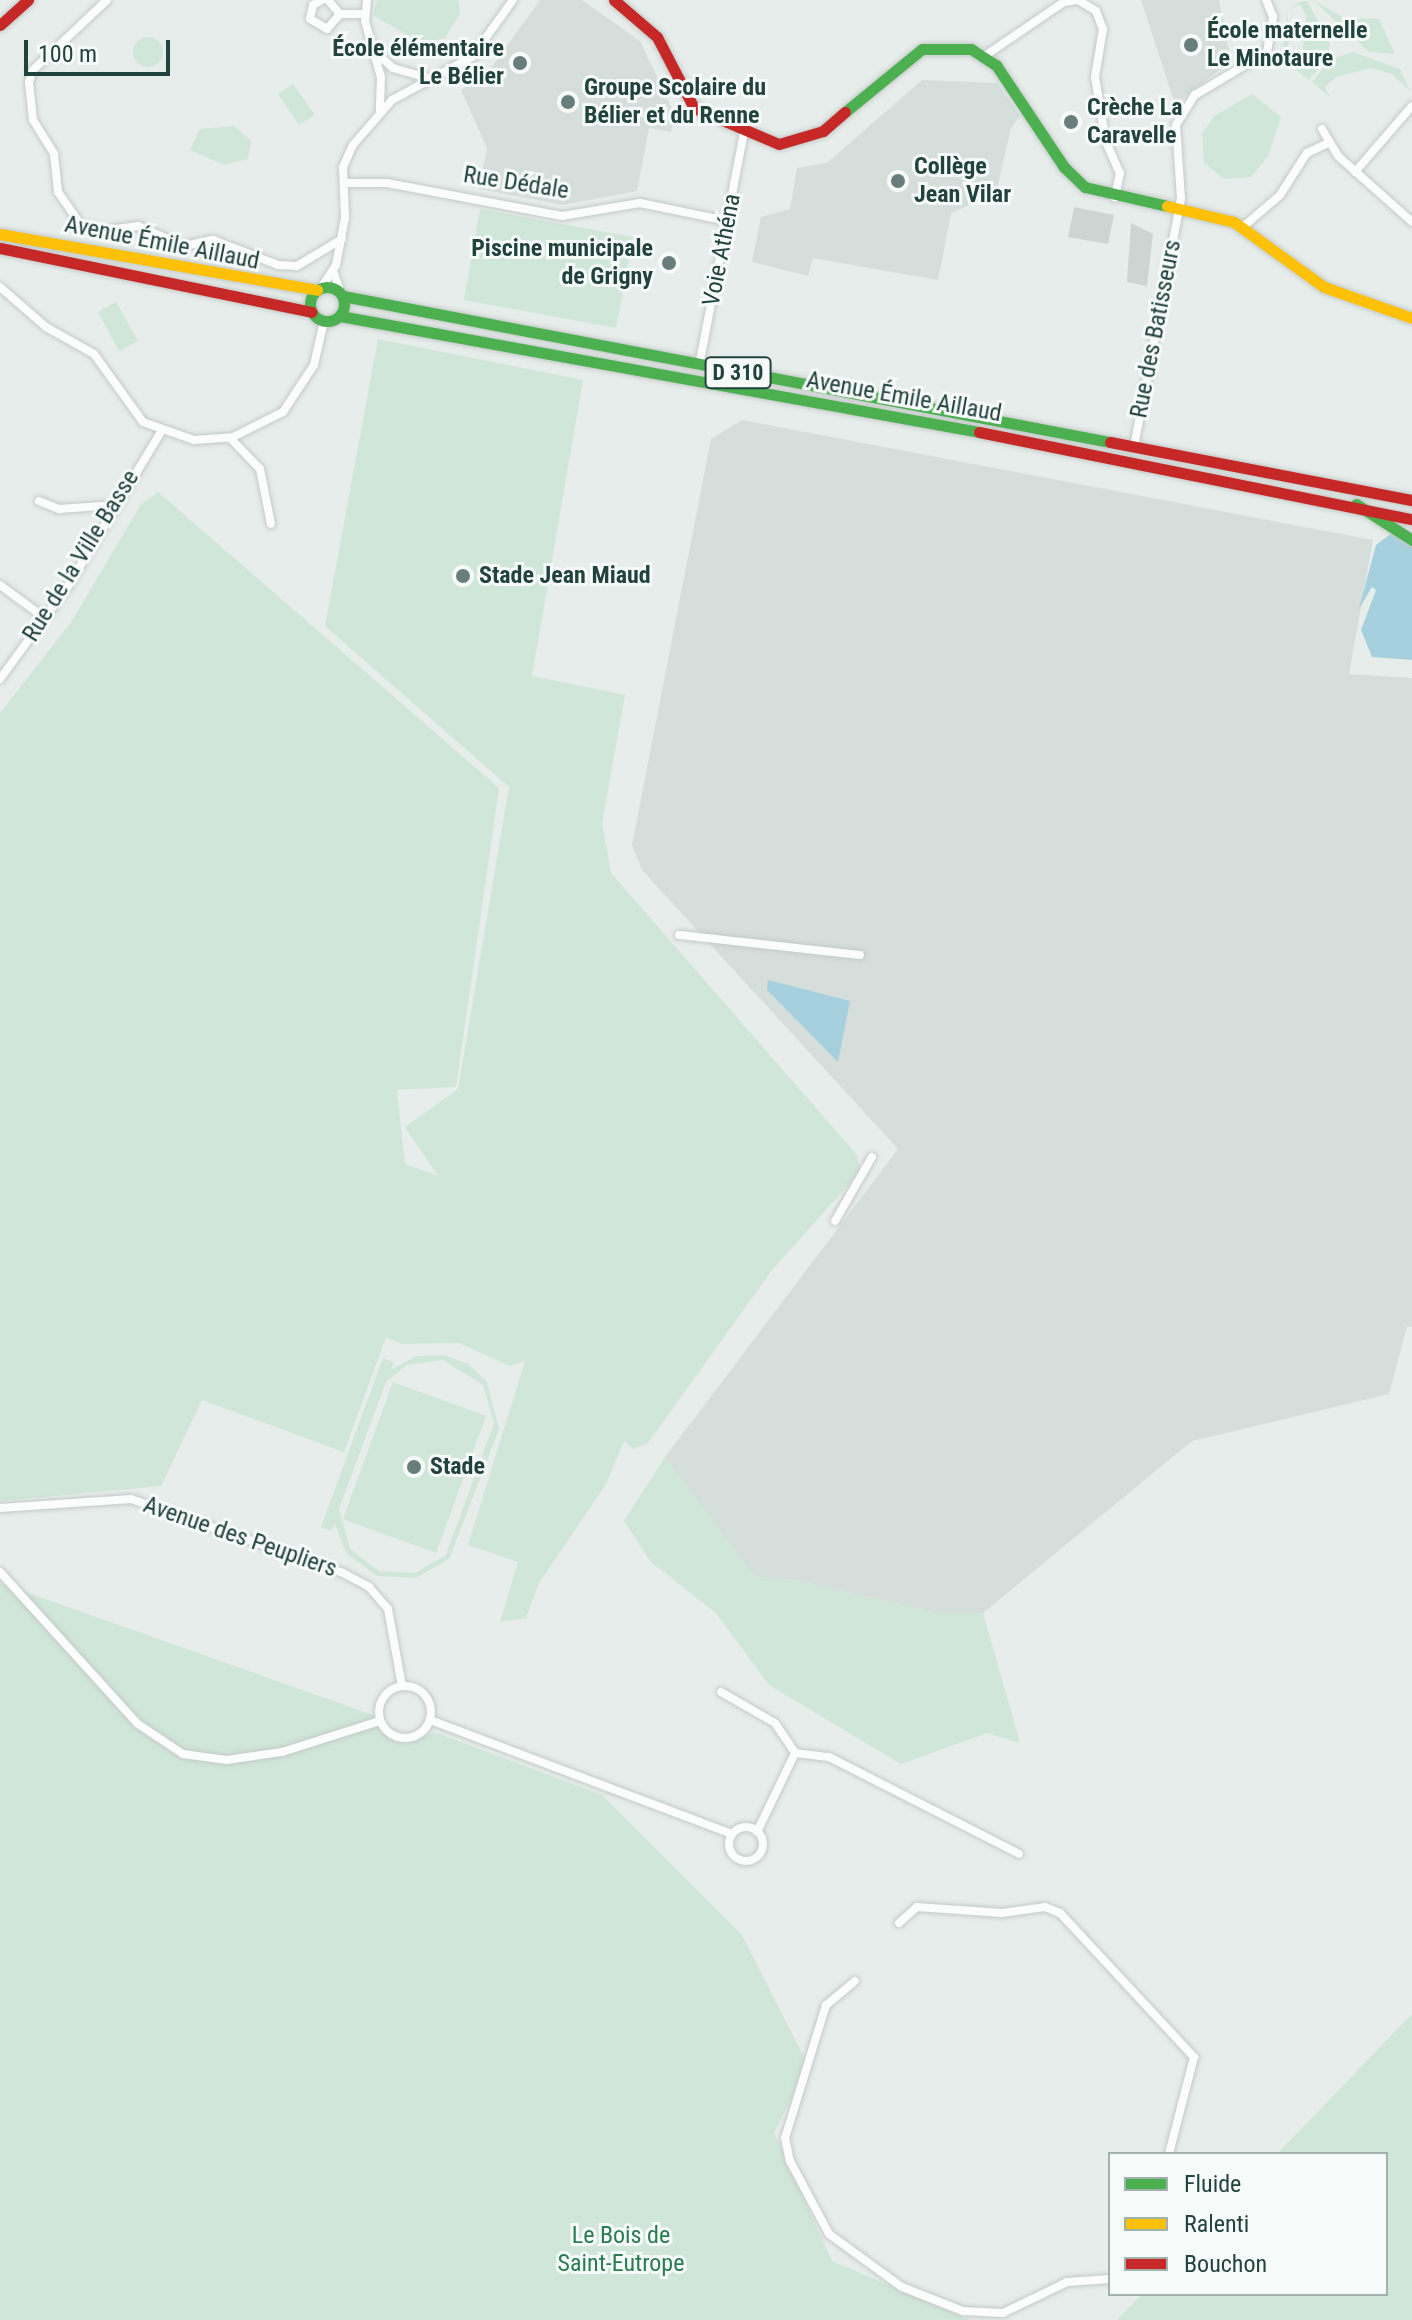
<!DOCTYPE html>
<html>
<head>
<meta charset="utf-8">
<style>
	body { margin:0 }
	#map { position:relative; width:1412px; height:2320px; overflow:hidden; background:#e7edea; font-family:"Roboto Condensed",sans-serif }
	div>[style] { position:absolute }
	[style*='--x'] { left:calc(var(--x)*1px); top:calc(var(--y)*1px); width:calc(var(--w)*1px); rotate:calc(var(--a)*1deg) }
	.built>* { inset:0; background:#d5deda }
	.green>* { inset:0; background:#d0e6d8 }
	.round { border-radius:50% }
	.water>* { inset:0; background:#a6d0dd }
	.building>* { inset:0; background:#ced4d2 }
	.roads { filter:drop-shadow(0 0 2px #c4cac8) drop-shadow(0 0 2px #c4cac8) }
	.street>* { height:8px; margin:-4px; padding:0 4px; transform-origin:4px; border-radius:4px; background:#fbfcfc }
	.street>.ring { margin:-4px; padding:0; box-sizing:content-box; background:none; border:8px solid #fbfcfc; border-radius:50% }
	.fast>* { height:11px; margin:-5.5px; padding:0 5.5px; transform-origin:5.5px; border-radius:5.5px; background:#4caf50 }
	.fast>.ring { margin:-5.5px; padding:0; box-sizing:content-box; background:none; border:11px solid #4caf50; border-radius:50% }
	.slow>* { height:11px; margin:-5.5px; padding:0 5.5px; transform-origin:5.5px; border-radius:5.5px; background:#ffc107 }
	.jam>* { height:11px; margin:-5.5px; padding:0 5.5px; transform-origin:5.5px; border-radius:5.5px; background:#c62828 }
	.dots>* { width:22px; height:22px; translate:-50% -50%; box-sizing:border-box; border:4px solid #f6fbf9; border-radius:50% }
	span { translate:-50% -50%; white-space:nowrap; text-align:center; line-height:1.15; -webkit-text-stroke:6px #f6fbf9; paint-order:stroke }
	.shield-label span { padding:2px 6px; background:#f6fbf9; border:2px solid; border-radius:6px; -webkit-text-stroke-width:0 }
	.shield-label { font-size:22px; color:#22423d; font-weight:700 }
	.poi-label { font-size:24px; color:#22423d; font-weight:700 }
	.left { translate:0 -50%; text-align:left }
	.right { translate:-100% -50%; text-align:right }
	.street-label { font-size:24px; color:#22423d }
	.park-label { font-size:24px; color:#297c51 }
	.legend { position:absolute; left:1108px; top:2152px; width:280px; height:144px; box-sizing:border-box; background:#f6fbf9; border:2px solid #a1b1ae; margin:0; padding:10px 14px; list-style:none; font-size:24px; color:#22423d }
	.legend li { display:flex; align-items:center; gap:16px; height:40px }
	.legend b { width:40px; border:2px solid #a1b1ae }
	.scale { position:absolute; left:24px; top:40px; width:146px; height:36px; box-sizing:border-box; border:4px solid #22423d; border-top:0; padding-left:10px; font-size:24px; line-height:28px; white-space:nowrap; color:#22423d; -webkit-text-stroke:6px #f6fbf9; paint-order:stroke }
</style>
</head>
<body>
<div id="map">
	<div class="built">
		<i style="clip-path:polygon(540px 0,582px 0,640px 41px,675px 115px,671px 132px,649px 128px,637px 191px,563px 205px,479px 189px,487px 148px,461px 90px,489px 71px)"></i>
		<i style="clip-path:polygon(1141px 0,1219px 0,1231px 61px,1175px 104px)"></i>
		<i style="clip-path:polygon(922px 80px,997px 83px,1020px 116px,1011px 128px,996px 193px,951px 213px,938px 280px,813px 258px,808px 276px,752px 262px,761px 217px,790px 209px,797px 168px,827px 163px)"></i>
		<i style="clip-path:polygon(742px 420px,1373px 540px,1349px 674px,1412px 678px,1412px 1327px,1407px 1326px,1389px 1394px,1192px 1441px,983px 1613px,936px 1613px,795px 1580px,755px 1577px,666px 1469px,665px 1457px,898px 1149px,642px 870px,632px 845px,711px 439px)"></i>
	</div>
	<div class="green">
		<i style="clip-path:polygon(377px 0,458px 0,460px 14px,445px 38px,422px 44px,373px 15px)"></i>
		<i style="clip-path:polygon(1313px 0,1344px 18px,1379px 19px,1395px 54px,1369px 52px)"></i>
		<i style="clip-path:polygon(1307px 1px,1330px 43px,1327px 59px,1309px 80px,1278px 55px,1287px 35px,1286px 13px,1292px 35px,1284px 54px,1297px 65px,1302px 58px,1306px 16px,1300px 4px,1287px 12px,1299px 2px)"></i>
		<i class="round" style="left:133px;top:37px;width:30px;height:30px"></i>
		<i style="clip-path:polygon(1353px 52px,1400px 69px,1410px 91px,1392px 74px,1371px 68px,1336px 77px,1325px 87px,1330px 97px,1312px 82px,1330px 60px)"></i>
		<i style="clip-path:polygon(293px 84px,315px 115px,299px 125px,278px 94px)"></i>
		<i style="clip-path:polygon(1252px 94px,1281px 117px,1268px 156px,1251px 177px,1224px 179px,1204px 163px,1202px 134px,1214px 116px)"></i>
		<i style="clip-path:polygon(234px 126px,251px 141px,248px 159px,224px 165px,190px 150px,200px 129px)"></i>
		<i style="clip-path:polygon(480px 209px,633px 237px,616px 328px,464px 300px)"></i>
		<i style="clip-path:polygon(116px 302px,138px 341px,119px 351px,98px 312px)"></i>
		<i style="clip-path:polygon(378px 339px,583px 380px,532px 676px,625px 695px,602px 823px,611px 873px,857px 1155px,860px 1172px,772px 1270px,648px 1443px,633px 1449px,624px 1441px,606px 1484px,539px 1583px,526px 1618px,500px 1622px,518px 1562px,468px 1545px,525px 1361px,510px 1366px,459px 1343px,402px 1344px,386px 1337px,344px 1452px,202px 1400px,161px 1486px,0 1501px,0 713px,72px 621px,141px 504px,158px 492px,499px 788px,456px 1087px,397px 1090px,405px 1164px,438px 1176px,405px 1127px,458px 1089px,509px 787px,325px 626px)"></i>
		<i style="clip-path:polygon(evenodd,444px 1355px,468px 1364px,487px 1382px,499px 1429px,449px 1559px,416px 1578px,377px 1576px,346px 1553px,335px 1524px,331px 1531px,321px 1527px,383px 1358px,393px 1362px,392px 1369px,417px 1356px,444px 1355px,443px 1360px,483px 1385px,494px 1423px,446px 1555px,415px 1573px,379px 1571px,350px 1549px,339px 1509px,386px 1382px,407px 1365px,443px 1360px)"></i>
		<i style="clip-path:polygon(393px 1382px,486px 1416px,436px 1553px,343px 1519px)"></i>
		<i style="clip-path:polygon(665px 1457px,755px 1577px,795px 1580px,936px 1613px,983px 1613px,1020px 1743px,987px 1733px,901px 1764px,769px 1685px,716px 1613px,650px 1561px,624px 1521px)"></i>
		<i style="clip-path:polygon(0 1583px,373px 1715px,385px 1735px,407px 1744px,434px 1732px,602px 1795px,742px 1935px,808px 2065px,774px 2133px,832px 2261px,970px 2320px,0 2320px)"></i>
		<i style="clip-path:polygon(1412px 2014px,1412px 2320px,1117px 2320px,1142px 2294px,1386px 2294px,1386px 2154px,1277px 2154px)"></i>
	</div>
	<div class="water">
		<i style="clip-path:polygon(1392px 533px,1412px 547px,1412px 660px,1372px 657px,1361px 630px,1376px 590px,1372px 587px,1359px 609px,1376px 545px)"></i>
		<i style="clip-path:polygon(768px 980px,850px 1001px,838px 1062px,767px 990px)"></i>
	</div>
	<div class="building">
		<i style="clip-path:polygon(1074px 207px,1114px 215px,1108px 244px,1068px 237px)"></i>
		<i style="clip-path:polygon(1131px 223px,1153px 234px,1147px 286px,1127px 282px)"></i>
	</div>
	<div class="roads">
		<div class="street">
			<i style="--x:107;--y:0;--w:102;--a:136.6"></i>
			<i style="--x:33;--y:70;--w:13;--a:108"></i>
			<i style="--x:29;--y:82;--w:38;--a:84"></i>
			<i style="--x:33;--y:120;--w:40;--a:58"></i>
			<i style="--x:54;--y:154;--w:38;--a:84"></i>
			<i style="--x:58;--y:192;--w:39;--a:55"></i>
			<i style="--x:80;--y:224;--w:23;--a:18"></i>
			<i style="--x:102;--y:231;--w:36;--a:-8"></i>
			<i style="--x:138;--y:226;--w:50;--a:23.5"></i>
			<i style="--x:184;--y:246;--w:30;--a:-12"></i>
			<i style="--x:213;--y:240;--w:70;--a:21"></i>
			<i style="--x:278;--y:265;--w:19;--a:3"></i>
			<i style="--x:297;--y:266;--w:52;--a:-31"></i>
			<i style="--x:322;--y:0;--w:10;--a:151"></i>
			<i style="--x:313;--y:5;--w:14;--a:102"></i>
			<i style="--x:310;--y:19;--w:20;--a:30"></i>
			<i style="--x:327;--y:29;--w:20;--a:-49"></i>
			<i style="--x:340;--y:14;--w:18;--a:-131"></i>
			<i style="--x:367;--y:0;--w:21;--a:95"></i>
			<i style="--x:365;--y:21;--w:58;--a:74.1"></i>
			<i style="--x:381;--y:77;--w:35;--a:92"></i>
			<i style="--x:340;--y:14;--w:25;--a:0"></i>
			<i style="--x:377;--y:54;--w:21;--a:41"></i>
			<i style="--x:393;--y:68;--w:36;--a:16"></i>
			<i style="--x:986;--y:55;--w:94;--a:-34.2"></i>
			<i style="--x:1064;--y:2;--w:14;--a:-8"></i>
			<i style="--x:1078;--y:0;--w:21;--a:31"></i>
			<i style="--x:1096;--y:11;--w:19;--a:69"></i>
			<i style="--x:1103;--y:29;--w:49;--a:99.5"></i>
			<i style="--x:1095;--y:77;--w:66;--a:80.4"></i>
			<i style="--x:1106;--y:142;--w:34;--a:66"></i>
			<i style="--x:1120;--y:173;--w:25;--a:102"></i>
			<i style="--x:1322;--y:129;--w:31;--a:59"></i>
			<i style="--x:1338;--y:156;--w:99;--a:41.7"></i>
			<i style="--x:1355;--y:172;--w:87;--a:-49.2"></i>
			<i style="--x:344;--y:183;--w:43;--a:0"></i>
			<i style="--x:387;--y:183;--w:178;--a:10.7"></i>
			<i style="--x:562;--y:216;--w:79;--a:-9.5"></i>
			<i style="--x:640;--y:203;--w:90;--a:11.6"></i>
			<i style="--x:1244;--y:226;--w:48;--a:-40.7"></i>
			<i style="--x:1280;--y:195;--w:50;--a:-57.3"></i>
			<i style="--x:1307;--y:153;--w:21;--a:-25"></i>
			<i style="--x:334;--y:273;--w:20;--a:72"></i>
			<i style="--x:0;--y:287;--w:61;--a:41"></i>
			<i style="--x:46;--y:327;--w:55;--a:29.4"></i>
			<i style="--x:94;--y:354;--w:84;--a:54.2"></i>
			<i style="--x:143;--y:422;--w:54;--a:19.4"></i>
			<i style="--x:194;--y:440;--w:39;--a:-4"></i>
			<i style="--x:233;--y:437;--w:56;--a:-26.6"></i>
			<i style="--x:283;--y:412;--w:56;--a:-56.6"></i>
			<i style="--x:314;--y:365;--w:45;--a:-77.2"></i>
			<i style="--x:321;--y:288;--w:27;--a:-57"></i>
			<i style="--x:336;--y:265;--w:48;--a:-79.2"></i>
			<i style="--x:345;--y:218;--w:51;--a:-92.2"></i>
			<i style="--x:343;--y:167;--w:24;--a:-66"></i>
			<i style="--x:353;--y:145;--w:60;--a:-49.1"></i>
			<i style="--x:392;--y:100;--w:91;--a:-28.3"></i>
			<i style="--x:472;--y:57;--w:70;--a:-54.3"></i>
			<i style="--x:699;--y:366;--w:237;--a:-79.1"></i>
			<i style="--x:230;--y:438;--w:43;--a:45.9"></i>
			<i style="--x:260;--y:469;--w:56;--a:78.7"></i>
			<i style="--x:1134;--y:447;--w:253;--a:-79.3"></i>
			<i style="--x:1181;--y:198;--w:73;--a:-93.9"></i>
			<i style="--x:1176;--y:125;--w:36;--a:-58"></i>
			<i style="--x:1195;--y:95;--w:84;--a:-30.8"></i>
			<i style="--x:1267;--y:52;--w:36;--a:-80"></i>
			<i style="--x:1273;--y:17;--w:18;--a:-112"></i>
			<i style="--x:39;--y:501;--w:22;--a:22"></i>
			<i style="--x:59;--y:509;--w:57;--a:-4"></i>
			<i style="--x:0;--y:585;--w:56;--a:36.3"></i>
			<i style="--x:0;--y:679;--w:115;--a:-53.8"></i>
			<i style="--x:68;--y:586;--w:180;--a:-58.9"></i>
			<i style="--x:679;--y:935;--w:182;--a:6.3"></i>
			<i style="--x:835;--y:1221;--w:74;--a:-60"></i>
			<i style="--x:0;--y:1508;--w:131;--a:-3.9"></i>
			<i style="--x:131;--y:1499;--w:225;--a:19.2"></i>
			<i style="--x:343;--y:1573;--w:30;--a:28"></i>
			<i style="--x:369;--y:1587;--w:29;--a:49"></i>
			<i style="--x:388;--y:1609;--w:78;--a:79.7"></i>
			<i style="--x:0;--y:1572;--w:205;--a:47.8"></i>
			<i style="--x:138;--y:1724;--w:54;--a:33.7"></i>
			<i style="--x:183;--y:1754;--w:44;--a:7.8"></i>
			<i style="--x:227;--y:1760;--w:56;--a:-8.3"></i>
			<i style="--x:282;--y:1752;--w:103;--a:-17.6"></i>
			<i class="ring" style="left:379px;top:1686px;width:44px;height:44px"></i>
			<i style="--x:721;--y:1692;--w:62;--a:29.9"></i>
			<i style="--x:775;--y:1723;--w:36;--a:56"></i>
			<i style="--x:430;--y:1720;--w:323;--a:20.7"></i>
			<i style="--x:795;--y:1753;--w:34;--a:7"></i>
			<i style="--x:829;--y:1757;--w:213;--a:27"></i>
			<i class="ring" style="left:729px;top:1827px;width:26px;height:26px"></i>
			<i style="--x:757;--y:1832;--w:88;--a:-64.3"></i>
			<i style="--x:899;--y:1923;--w:24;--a:-42"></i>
			<i style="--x:917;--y:1907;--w:85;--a:4"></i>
			<i style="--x:1002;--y:1913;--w:43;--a:-7.9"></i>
			<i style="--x:1045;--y:1907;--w:16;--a:22"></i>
			<i style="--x:1060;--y:1913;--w:197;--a:47.1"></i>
			<i style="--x:1194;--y:2057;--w:100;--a:104.5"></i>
			<i style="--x:855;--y:1981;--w:38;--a:140"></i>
			<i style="--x:826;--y:2005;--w:139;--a:107.1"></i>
			<i style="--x:785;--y:2138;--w:24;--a:78"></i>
			<i style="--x:790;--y:2161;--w:83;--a:61.9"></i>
			<i style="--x:829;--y:2234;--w:90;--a:36"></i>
			<i style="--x:902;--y:2287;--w:66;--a:21.5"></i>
			<i style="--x:963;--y:2311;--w:40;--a:2.9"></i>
			<i style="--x:1003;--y:2313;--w:71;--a:-25.8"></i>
			<i style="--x:1067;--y:2282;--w:43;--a:-4"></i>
		</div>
		<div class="fast">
			<i style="--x:845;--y:112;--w:99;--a:-39.3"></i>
			<i style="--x:922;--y:49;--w:49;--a:0"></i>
			<i style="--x:971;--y:49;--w:30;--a:33"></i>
			<i style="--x:996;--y:65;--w:123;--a:56.3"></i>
			<i style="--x:1064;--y:167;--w:29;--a:44"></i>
			<i style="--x:1085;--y:187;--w:84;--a:13"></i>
			<i class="ring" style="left:310px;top:287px;width:23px;height:23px"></i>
			<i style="--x:343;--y:296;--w:781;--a:10.78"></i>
			<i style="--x:340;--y:316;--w:649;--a:10.29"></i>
			<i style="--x:1356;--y:504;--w:67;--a:32.7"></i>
		</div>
		<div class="slow">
			<i style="--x:1167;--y:206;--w:69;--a:13.4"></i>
			<i style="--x:1234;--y:222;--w:111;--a:35.8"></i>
			<i style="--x:1324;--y:287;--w:93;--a:19.4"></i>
			<i style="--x:0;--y:234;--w:322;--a:10"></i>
		</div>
		<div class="jam">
			<i style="--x:614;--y:0;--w:57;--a:40.7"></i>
			<i style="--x:657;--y:37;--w:80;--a:62.5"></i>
			<i style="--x:694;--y:108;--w:92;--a:23"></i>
			<i style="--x:779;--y:144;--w:46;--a:-16.5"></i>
			<i style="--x:823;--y:131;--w:29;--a:-41"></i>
			<i style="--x:0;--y:25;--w:38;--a:-42"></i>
			<i style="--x:0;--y:248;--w:318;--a:11.6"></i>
			<i style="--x:979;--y:432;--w:442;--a:11.4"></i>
			<i style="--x:1110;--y:442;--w:308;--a:10.9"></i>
		</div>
	</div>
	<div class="dots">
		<i style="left:1191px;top:45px;background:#677e7a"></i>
		<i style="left:520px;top:63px;background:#677e7a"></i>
		<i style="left:568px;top:102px;background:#677e7a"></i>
		<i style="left:1071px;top:122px;background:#677e7a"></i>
		<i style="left:898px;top:181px;background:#677e7a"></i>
		<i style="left:669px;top:263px;background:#677e7a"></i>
		<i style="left:463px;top:576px;background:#677e7a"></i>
		<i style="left:414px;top:1467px;background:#677e7a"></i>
	</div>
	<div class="shield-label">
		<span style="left:738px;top:373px">D 310</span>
	</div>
	<div class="poi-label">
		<span class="left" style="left:1207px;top:45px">École maternelle<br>Le Minotaure</span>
		<span class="right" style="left:504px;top:63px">École élémentaire<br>Le Bélier</span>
		<span class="left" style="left:584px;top:102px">Groupe Scolaire du<br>Bélier et du Renne</span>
		<span class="left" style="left:1087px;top:122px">Crèche La<br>Caravelle</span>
		<span class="left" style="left:914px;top:181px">Collège<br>Jean Vilar</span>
		<span class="right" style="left:653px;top:263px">Piscine municipale<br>de Grigny</span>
		<span class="left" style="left:479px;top:576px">Stade Jean Miaud</span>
		<span class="left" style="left:430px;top:1467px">Stade</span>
	</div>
	<div class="street-label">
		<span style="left:516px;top:183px;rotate:9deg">Rue Dédale</span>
		<span style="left:162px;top:243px;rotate:11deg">Avenue Émile Aillaud</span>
		<span style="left:722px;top:250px;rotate:-79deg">Voie Athéna</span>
		<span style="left:1156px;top:329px;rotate:-79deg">Rue des Batisseurs</span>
		<span style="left:904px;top:397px;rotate:10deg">Avenue Émile Aillaud</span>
		<span style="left:81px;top:556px;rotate:-58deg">Rue de la Ville Basse</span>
		<span style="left:240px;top:1537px;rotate:19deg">Avenue des Peupliers</span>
	</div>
	<div class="park-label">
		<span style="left:621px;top:2250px">Le Bois de<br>Saint-Eutrope</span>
	</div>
	<ul class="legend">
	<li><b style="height:10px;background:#4caf50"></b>Fluide</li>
	<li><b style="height:10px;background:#ffc107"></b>Ralenti</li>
	<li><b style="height:10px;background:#c62828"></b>Bouchon</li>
	</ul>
	<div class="scale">100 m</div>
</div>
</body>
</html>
